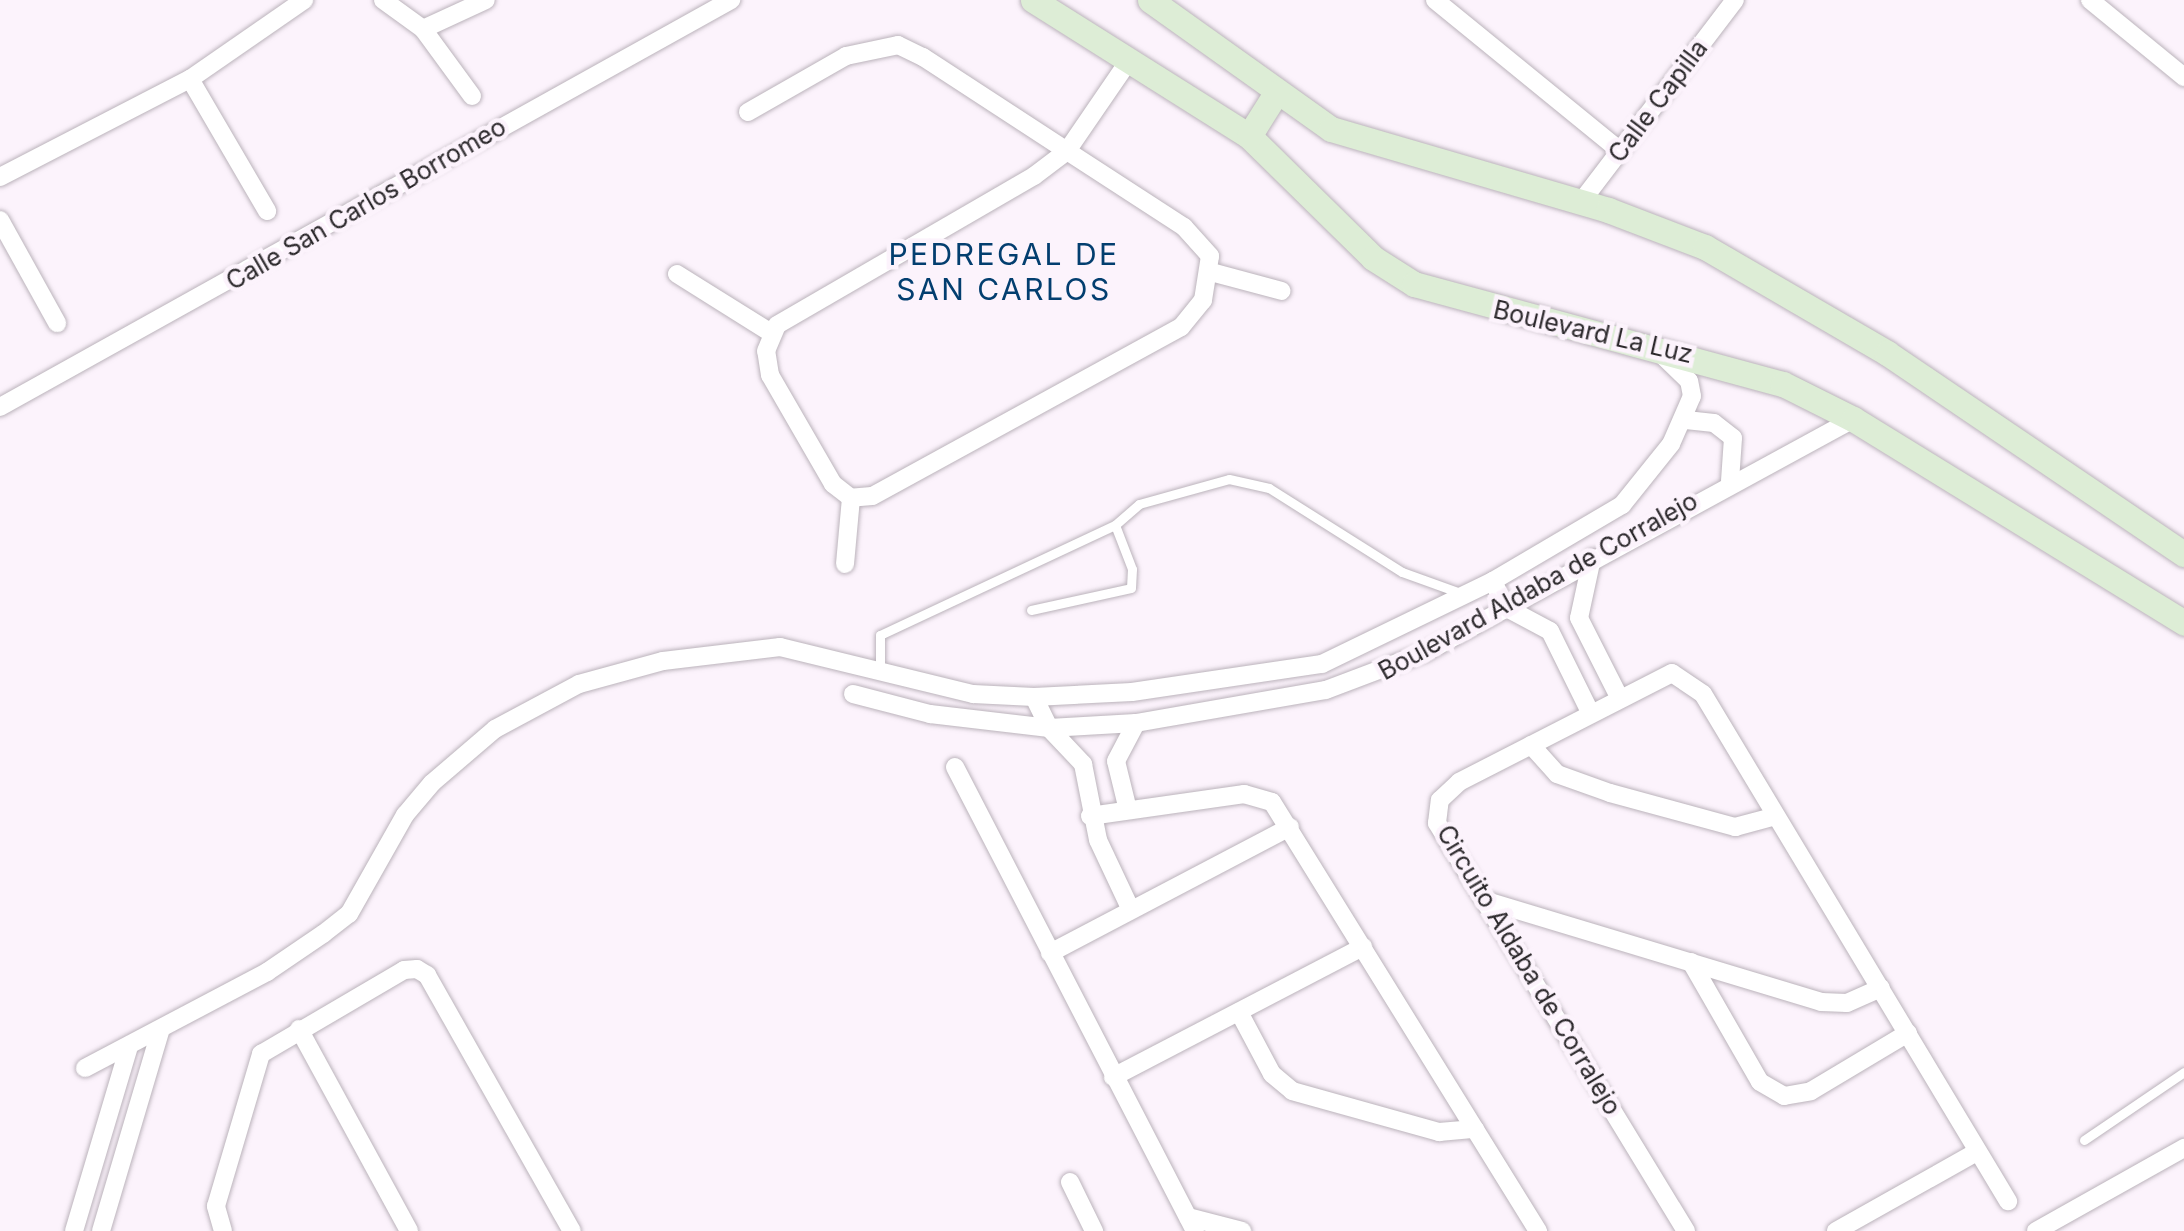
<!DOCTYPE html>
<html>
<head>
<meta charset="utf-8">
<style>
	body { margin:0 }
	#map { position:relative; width:2184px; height:1231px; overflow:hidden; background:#fcf3fc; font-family:Inter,sans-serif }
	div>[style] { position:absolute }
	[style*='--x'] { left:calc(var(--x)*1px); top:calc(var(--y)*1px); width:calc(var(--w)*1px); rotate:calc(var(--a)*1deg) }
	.roads { filter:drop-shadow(0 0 2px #bbb3bb) drop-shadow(0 0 2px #bbb3bb) }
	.service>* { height:9px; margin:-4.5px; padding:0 4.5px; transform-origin:4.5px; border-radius:4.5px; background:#fff }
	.minor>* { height:18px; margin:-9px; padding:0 9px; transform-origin:9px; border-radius:9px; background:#fff }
	.secondary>* { height:25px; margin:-12.5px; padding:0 12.5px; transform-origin:12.5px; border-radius:12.5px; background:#ddedd6 }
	span { translate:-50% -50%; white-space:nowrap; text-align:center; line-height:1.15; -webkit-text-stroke:9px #fcf3fc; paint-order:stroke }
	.street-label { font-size:25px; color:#2c292c }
	.quarter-label { font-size:30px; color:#033e6f; letter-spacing:2.5px }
</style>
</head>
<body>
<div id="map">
	<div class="roads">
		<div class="service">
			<i style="--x:1031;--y:610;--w:102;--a:-12.4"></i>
			<i style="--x:1131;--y:588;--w:19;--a:-87"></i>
			<i style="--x:1132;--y:569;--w:47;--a:-111.1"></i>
			<i style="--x:880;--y:669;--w:34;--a:-90"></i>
			<i style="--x:880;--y:635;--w:259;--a:-25.1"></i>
			<i style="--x:1115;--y:525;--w:32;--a:-41"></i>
			<i style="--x:1139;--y:504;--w:93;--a:-15.5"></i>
			<i style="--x:1229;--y:479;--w:41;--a:12.7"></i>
			<i style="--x:1269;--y:488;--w:157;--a:32.3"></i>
			<i style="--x:1402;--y:572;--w:62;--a:19.9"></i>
			<i style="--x:2084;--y:1140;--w:121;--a:-34.2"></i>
		</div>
		<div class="minor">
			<i style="--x:383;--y:0;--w:49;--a:35.9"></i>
			<i style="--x:423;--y:29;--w:69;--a:-24.7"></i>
			<i style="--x:1435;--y:0;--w:237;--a:39.2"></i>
			<i style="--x:2090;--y:0;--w:122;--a:39.3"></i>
			<i style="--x:423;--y:29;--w:83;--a:53.8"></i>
			<i style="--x:190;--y:79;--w:153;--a:59.7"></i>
			<i style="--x:748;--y:112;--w:113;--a:-29.7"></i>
			<i style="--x:846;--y:56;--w:53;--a:-11.9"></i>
			<i style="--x:898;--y:45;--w:28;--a:26"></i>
			<i style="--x:923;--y:57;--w:172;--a:33.1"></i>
			<i style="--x:1067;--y:151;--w:140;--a:33"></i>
			<i style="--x:1184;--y:227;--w:39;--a:48"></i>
			<i style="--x:1210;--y:256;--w:45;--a:99"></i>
			<i style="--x:1203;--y:300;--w:35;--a:129"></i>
			<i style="--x:1181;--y:327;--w:352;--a:151.3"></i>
			<i style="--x:872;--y:496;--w:21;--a:175"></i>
			<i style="--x:851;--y:498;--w:23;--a:-142"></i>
			<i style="--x:833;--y:484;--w:126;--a:-120"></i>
			<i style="--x:770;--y:375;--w:24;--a:-99"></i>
			<i style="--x:766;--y:351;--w:28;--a:-67"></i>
			<i style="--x:777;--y:325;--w:297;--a:-30.1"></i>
			<i style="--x:1034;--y:176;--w:41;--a:-37.1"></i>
			<i style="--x:1067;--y:151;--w:108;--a:-55.6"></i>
			<i style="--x:0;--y:177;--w:214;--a:-27.3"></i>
			<i style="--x:190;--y:79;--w:139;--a:-34.7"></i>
			<i style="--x:1581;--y:202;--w:254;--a:-52.7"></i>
			<i style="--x:0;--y:220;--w:118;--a:61"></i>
			<i style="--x:1211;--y:272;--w:73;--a:15"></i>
			<i style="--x:677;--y:274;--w:111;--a:32.1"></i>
			<i style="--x:0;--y:407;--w:837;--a:-29.11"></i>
			<i style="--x:1686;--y:420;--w:28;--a:6"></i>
			<i style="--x:1714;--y:423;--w:24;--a:38"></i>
			<i style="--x:1733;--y:438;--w:43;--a:94"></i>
			<i style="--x:1592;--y:558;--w:61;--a:102.2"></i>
			<i style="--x:1579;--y:618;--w:89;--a:63.1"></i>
			<i style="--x:845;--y:564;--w:66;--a:-84.8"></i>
			<i style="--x:1493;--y:581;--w:29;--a:65"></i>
			<i style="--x:1505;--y:607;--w:51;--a:28.1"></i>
			<i style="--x:1550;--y:631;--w:90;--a:63.7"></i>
			<i style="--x:853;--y:694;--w:80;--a:14.6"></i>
			<i style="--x:930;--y:714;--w:120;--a:6.7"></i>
			<i style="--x:1049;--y:728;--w:87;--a:-3.3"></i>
			<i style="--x:1136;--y:723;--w:193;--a:-9.9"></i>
			<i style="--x:1326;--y:690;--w:107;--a:-20.8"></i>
			<i style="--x:1426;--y:652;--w:486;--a:-28.6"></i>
			<i style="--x:1034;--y:697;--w:34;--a:64"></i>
			<i style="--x:1049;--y:728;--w:50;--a:46.6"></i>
			<i style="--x:1083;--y:764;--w:77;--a:78.8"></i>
			<i style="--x:1098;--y:840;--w:77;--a:64.8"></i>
			<i style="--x:1531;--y:745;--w:39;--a:48"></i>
			<i style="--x:1557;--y:774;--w:56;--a:19.7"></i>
			<i style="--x:1610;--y:793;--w:130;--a:15.2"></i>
			<i style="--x:1735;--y:827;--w:42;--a:-15"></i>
			<i style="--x:955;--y:767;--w:522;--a:62.65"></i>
			<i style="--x:1128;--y:810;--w:50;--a:-103.8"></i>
			<i style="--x:1116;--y:761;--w:43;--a:-62.2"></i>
			<i style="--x:1090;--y:816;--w:156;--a:-8.1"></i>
			<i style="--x:1244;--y:794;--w:29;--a:16"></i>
			<i style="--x:1272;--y:802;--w:505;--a:58.2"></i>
			<i style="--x:1487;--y:901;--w:349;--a:16.8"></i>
			<i style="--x:1821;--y:1002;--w:26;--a:2"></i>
			<i style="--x:1847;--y:1003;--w:37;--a:-24"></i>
			<i style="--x:1050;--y:953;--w:271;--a:-27.7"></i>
			<i style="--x:1691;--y:962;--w:138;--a:60.1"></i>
			<i style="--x:1760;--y:1082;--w:28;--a:30"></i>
			<i style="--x:1784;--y:1096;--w:27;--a:-10"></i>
			<i style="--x:1811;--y:1091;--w:113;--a:-30.9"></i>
			<i style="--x:1239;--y:1012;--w:70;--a:62"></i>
			<i style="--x:1272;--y:1074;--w:26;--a:40"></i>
			<i style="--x:1292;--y:1091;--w:153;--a:15.6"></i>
			<i style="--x:1439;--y:1132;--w:36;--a:-5"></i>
			<i style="--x:299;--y:1029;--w:230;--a:61.4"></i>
			<i style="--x:85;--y:1068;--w:206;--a:-27.8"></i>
			<i style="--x:267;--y:972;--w:68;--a:-34.2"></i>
			<i style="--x:323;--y:934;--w:33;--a:-38"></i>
			<i style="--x:349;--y:914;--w:114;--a:-60.5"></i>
			<i style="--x:405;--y:815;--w:42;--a:-49.8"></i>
			<i style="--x:432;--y:783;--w:83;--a:-40.6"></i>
			<i style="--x:495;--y:729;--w:95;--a:-28.2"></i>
			<i style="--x:579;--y:684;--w:87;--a:-15.3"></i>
			<i style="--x:663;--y:661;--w:118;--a:-6.8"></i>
			<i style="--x:780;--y:647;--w:199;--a:13.7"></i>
			<i style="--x:973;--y:694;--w:61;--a:2.8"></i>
			<i style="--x:1034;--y:697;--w:98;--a:-2.9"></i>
			<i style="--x:1132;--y:692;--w:192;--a:-8.4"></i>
			<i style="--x:1322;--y:664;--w:190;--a:-25.9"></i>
			<i style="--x:1493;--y:581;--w:150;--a:-30.5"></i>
			<i style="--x:1622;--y:505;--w:78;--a:-51.2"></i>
			<i style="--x:1671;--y:444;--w:52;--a:-66.4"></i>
			<i style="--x:1692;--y:396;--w:15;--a:-101"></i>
			<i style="--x:1689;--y:381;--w:37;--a:-136"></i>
			<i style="--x:1113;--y:1077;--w:282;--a:-27.5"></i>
			<i style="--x:1070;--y:1182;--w:55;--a:63.9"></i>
			<i style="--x:1188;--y:1217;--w:56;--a:14.5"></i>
			<i style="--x:74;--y:1231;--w:193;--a:-73.4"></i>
			<i style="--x:101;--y:1231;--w:211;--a:-73.5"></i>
			<i style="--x:223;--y:1231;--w:26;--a:-106"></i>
			<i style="--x:216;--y:1206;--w:159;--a:-73.5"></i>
			<i style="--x:261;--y:1054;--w:166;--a:-30.4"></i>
			<i style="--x:404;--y:970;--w:13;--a:-4"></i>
			<i style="--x:417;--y:969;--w:12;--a:31"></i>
			<i style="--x:427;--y:975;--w:294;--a:60.5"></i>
			<i style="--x:1686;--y:1231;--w:478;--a:-121.4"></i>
			<i style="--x:1437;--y:823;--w:23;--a:-83"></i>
			<i style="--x:1440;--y:800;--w:26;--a:-43"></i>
			<i style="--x:1459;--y:782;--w:239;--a:-27.1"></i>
			<i style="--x:1672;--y:673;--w:37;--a:34"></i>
			<i style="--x:1703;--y:694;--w:592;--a:58.97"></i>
			<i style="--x:1836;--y:1231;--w:162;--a:-29.3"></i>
			<i style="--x:2036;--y:1231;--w:170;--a:-29.3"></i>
		</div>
		<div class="secondary">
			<i style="--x:1033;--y:0;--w:255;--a:32.2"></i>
			<i style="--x:1249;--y:136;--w:174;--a:44.5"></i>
			<i style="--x:1373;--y:258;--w:49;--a:32.4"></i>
			<i style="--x:1414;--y:284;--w:382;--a:15.2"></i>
			<i style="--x:1783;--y:384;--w:78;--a:26.6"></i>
			<i style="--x:1853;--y:419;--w:389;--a:31.6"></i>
			<i style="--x:1150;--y:0;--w:222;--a:35.5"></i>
			<i style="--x:1331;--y:129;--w:289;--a:16.3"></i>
			<i style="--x:1608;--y:210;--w:104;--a:20.9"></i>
			<i style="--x:1705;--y:247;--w:211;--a:30.2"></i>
			<i style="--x:1887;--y:353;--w:359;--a:34.1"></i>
			<i style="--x:1249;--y:136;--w:51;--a:-57.9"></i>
		</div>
	</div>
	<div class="street-label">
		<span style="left:1658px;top:101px;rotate:-53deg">Calle Capilla</span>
		<span style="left:366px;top:204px;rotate:-30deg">Calle San Carlos Borromeo</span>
		<span style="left:1593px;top:332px;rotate:13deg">Boulevard La Luz</span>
		<span style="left:1538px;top:586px;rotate:-29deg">Boulevard Aldaba de Corralejo</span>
		<span style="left:1529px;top:970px;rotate:59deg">Circuito Aldaba de Corralejo</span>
	</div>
	<div class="quarter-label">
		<span style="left:1004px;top:271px">PEDREGAL DE<br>SAN CARLOS</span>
	</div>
</div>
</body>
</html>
